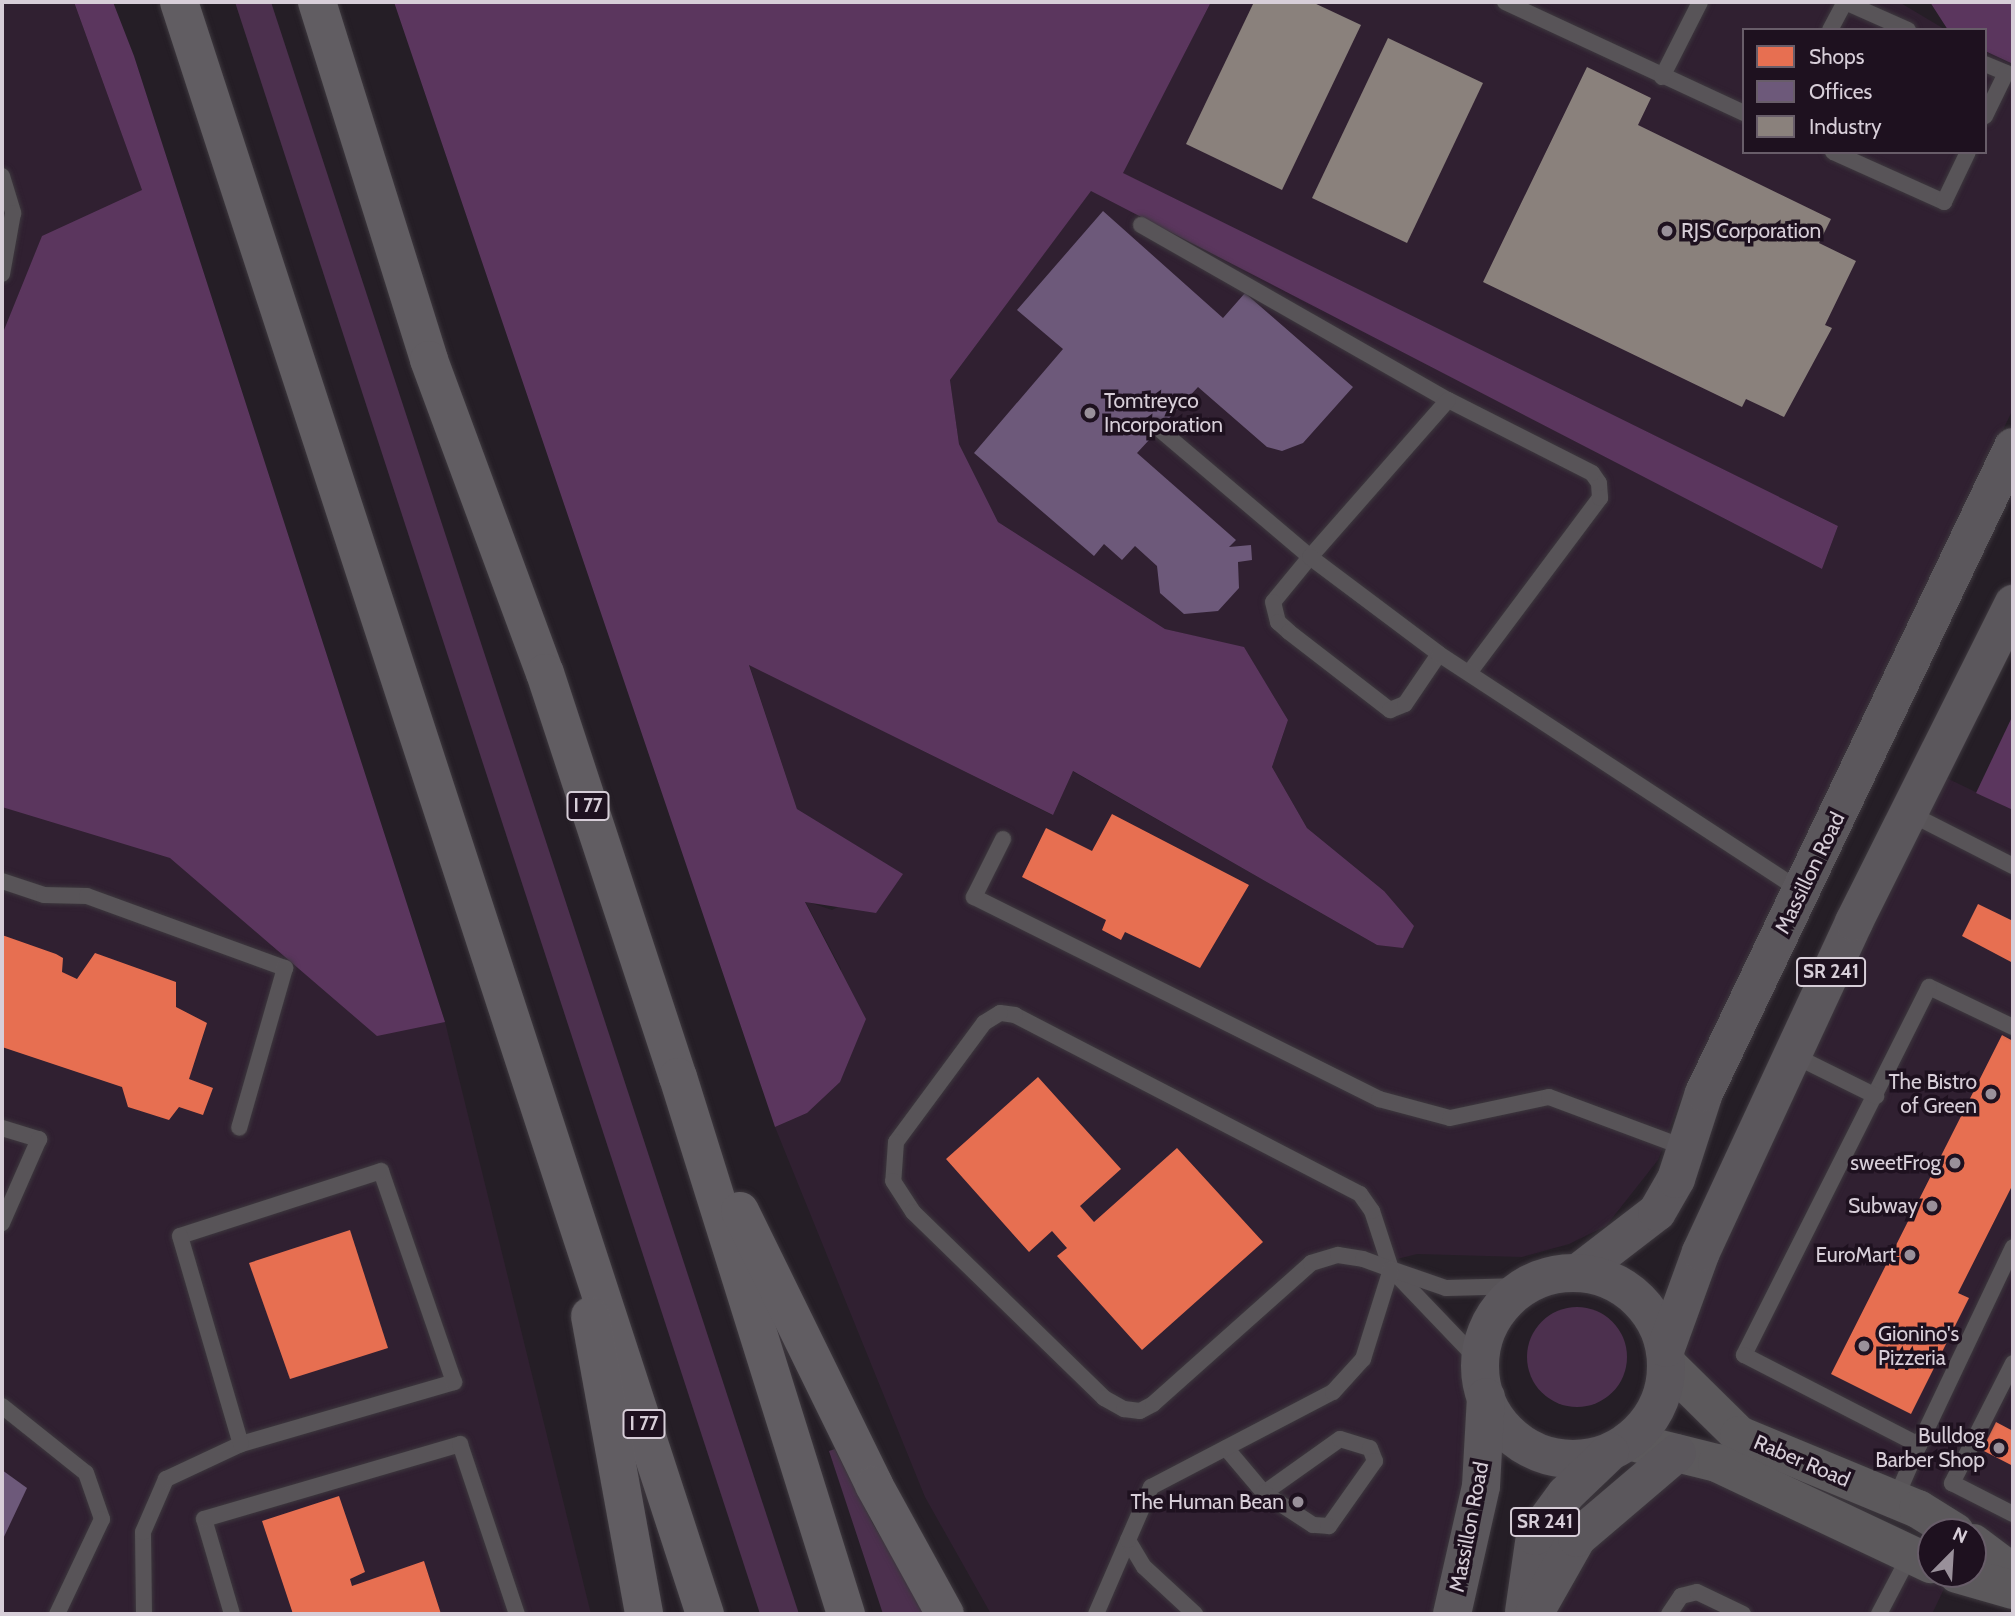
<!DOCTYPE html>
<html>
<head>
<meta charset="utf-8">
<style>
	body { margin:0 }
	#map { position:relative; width:2015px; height:1616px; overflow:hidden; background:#251e26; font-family:Cabin,sans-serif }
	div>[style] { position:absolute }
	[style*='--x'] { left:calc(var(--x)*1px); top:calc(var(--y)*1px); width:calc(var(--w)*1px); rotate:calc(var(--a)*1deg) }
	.built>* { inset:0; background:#302031 }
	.green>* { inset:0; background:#4c304e }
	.round { border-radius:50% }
	.forest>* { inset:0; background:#5b365e }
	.shops>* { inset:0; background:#e76f51 }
	.offices>* { inset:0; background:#6d597a }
	.industry>* { inset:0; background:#8a817c }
	.roads { filter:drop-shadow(0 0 2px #3d383e) drop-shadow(0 0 2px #3d383e) }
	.lane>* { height:16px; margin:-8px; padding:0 8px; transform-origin:8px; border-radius:8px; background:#585458 }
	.secondary>* { height:38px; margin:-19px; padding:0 19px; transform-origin:19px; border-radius:19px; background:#5c595c }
	.primary>* { height:38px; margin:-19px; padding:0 19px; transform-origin:19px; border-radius:19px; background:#5b575c }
	.primary>.ring { margin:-19px; padding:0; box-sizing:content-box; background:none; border:38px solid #5b575c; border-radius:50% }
	.highway>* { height:38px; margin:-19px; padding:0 19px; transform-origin:19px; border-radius:19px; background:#615d62 }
	.dots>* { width:19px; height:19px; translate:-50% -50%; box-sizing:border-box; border:4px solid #1e111f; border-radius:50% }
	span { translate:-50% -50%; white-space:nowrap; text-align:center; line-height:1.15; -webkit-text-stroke:7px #1e111f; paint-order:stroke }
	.shield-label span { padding:2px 5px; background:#1e111f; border:2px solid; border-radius:5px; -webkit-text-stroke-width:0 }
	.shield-label { font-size:19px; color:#d7ced8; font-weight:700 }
	.poi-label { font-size:21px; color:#d7ced8 }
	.left { translate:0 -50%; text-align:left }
	.right { translate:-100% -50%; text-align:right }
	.street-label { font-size:21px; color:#d7ced8 }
	.frame { position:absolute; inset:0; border:4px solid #d7ced8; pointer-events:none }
	.legend { position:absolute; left:1742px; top:28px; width:245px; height:126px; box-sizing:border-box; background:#1e111f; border:2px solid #685d69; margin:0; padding:9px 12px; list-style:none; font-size:21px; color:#d7ced8 }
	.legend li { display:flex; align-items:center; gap:14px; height:35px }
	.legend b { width:35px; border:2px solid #685d69 }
	.north { position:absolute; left:1917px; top:1518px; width:70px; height:70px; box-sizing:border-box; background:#1e111f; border:2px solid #685d69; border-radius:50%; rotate:24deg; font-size:19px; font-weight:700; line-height:28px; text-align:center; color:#d7ced8 }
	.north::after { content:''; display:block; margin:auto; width:24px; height:32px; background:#99909a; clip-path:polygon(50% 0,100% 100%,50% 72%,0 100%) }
</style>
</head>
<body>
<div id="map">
	<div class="built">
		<i style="clip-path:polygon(2px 2px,74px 2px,445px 1022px,591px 1614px,2px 1614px)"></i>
		<i style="clip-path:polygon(1211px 2px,1899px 2px,1946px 30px,1744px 30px,1744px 152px,1985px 152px,1985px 51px,2013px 64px,2013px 409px,1679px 1104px,1658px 1160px,1606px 1226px,1569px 1244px,1522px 1257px,1417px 1254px,1377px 1264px,1479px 1361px,1482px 1390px,1452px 1614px,991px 1614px,925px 1497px,775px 1127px,807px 1113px,841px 969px,805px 901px,832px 910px,902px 874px,797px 809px,749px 664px,1052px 815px,1072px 771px,1377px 945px,1384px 891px,1307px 828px,1272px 767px,1288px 720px,1244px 648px,1165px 629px,998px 522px,959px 444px,950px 380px,1091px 190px,1822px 569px,1838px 526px,1122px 173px)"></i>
		<i style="clip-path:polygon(1930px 770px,2013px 810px,2013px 1573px,1739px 1435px,1667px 1364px)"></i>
		<i style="clip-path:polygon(1677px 1453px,1951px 1574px,1932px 1614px,1534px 1614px)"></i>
	</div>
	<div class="green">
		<i style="clip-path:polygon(235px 2px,271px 2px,799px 1614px,760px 1614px)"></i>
		<i class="round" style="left:1527px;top:1307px;width:100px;height:100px"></i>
		<i style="clip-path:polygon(835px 1449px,873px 1524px,927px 1614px,883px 1614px,829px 1451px)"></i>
	</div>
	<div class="forest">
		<i style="clip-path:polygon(74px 2px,113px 2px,134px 56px,445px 1022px,377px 1036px,170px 858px,2px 807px,2px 335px,42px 236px,142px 190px)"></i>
		<i style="clip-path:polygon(394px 2px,1211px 2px,1123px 173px,1838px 526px,1822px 569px,1091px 191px,950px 380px,959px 444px,998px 522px,1165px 629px,1244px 647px,1288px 720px,1272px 767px,1307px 828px,1384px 891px,1414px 926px,1403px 948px,1377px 945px,1073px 771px,1053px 815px,749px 665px,797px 809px,903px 874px,876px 913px,805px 902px,866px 1019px,840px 1082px,807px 1113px,775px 1127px)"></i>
		<i style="clip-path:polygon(1930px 2px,2013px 2px,2013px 64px,1985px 51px,1985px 30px,1948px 30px)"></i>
		<i style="clip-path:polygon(2013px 715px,2013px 810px,1976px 793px)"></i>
	</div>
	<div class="shops">
		<i style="clip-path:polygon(1112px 814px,1249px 885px,1200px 968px,1125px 932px,1121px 940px,1102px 930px,1106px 920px,1022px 877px,1046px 828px,1092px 851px)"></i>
		<i style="clip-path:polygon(1978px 904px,2013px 921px,2013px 963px,1962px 936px)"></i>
		<i style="clip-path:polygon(2px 935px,56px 954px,63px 958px,62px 972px,77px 979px,95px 953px,176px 982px,176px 1007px,207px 1023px,189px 1079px,213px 1088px,203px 1115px,179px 1107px,169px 1120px,128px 1107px,122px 1087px,2px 1047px)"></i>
		<i style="clip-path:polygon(2002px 1035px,2013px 1041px,2013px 1184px,1958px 1293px,1969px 1298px,1911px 1414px,1831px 1374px)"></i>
		<i style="clip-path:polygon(1038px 1077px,1121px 1169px,1080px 1206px,1094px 1222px,1177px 1148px,1263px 1242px,1142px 1350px,1057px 1256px,1067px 1248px,1052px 1231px,1029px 1252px,946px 1159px)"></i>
		<i style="clip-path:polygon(350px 1230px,388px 1348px,290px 1379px,249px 1263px)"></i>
		<i style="clip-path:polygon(1996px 1422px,2013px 1431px,2013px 1466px,1982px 1450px)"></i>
		<i style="clip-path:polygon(339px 1496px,365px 1572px,350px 1579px,352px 1586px,424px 1561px,441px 1614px,293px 1614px,262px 1521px)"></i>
	</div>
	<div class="offices">
		<i style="clip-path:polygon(1103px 211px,1223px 318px,1245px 293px,1353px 387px,1303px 443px,1282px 451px,1267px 447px,1198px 387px,1137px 453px,1236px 540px,1229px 547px,1251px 545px,1252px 560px,1238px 562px,1239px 588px,1218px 611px,1184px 614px,1160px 593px,1157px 566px,1135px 546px,1122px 560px,1104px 544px,1094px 556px,974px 453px,1063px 349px,1017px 310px)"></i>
		<i style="clip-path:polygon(2px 1470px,27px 1488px,2px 1541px)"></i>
	</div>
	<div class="industry">
		<i style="clip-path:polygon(1254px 2px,1312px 2px,1361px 25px,1282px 190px,1186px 144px)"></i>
		<i style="clip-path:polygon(1388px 38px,1483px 83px,1407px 243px,1312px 198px)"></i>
		<i style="clip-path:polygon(1587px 67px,1651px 98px,1638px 125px,1831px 219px,1819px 243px,1856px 261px,1825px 325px,1832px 328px,1784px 417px,1746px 399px,1742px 407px,1483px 282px)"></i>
	</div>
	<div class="roads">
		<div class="lane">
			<i style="--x:1505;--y:2;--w:264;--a:24.9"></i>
			<i style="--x:1830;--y:30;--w:32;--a:-62"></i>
			<i style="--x:1845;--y:2;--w:69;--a:24"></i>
			<i style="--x:1985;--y:64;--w:23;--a:23"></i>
			<i style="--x:2006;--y:73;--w:48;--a:116"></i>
			<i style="--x:1662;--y:77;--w:84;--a:-63.1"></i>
			<i style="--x:1833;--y:152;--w:122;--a:24.2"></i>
			<i style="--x:1944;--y:202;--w:55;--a:-64.4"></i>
			<i style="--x:2;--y:176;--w:39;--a:73"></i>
			<i style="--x:13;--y:213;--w:62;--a:100.2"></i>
			<i style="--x:1141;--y:225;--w:353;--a:29.7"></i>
			<i style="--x:1158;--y:428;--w:199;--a:40.3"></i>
			<i style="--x:1310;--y:557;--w:58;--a:129.4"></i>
			<i style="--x:1273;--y:602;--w:21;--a:76"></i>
			<i style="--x:1278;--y:622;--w:15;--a:42"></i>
			<i style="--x:1289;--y:632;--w:128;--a:37.7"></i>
			<i style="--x:1390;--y:710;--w:16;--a:-22"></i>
			<i style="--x:1405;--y:704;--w:60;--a:-55.8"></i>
			<i style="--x:1469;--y:673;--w:219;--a:-53.2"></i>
			<i style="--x:1600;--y:498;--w:15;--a:-94"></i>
			<i style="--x:1599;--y:483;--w:12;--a:-125"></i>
			<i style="--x:1592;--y:473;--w:161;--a:-153.1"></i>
			<i style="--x:1448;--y:400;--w:209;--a:131.3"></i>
			<i style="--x:1310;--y:557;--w:161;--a:36.9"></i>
			<i style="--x:1439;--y:654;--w:433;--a:33.2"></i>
			<i style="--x:1909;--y:813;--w:117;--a:27"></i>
			<i style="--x:1003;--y:839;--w:65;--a:116.6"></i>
			<i style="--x:974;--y:897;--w:453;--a:26.5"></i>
			<i style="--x:1379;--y:1099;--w:73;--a:15"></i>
			<i style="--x:1450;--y:1118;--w:101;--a:-12"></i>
			<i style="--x:1549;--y:1097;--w:146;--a:20.4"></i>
			<i style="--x:2;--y:881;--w:44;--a:18.4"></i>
			<i style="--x:44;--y:895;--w:43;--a:1.3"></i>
			<i style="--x:87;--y:896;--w:211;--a:20"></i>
			<i style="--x:285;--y:968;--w:166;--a:106"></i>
			<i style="--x:2013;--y:1027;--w:93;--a:-154.5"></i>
			<i style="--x:1929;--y:987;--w:412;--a:116.7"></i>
			<i style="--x:1744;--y:1355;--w:197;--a:27.2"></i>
			<i style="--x:1919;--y:1445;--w:219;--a:-64.6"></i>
			<i style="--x:1793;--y:1055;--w:93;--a:26.3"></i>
			<i style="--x:2;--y:1128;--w:39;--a:17"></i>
			<i style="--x:39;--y:1139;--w:92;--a:113.8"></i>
			<i style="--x:1479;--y:1361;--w:127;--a:-133.7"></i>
			<i style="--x:1391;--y:1269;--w:61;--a:-108.1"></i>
			<i style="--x:1372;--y:1211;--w:21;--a:-125"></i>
			<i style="--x:1360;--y:1194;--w:389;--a:-152.6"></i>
			<i style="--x:1015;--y:1015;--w:15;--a:-172"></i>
			<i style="--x:1000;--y:1013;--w:19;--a:148"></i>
			<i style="--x:984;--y:1023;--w:148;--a:126.5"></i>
			<i style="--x:896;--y:1142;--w:39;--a:94"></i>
			<i style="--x:893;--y:1181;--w:37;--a:57"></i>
			<i style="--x:913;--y:1212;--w:267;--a:44.2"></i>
			<i style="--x:1104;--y:1398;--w:23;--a:29"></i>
			<i style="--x:1124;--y:1409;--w:16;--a:7"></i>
			<i style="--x:1140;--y:1411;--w:15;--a:-28"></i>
			<i style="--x:1153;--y:1404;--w:212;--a:-41.7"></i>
			<i style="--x:1311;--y:1263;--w:28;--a:-17"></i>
			<i style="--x:1338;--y:1255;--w:25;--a:9"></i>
			<i style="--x:1363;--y:1259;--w:30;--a:20"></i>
			<i style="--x:1391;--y:1269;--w:58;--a:19.1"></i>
			<i style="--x:1446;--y:1288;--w:77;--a:-1.5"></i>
			<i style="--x:2013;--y:1363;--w:135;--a:116.9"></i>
			<i style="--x:1952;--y:1483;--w:68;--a:26.9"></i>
			<i style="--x:2;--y:1406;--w:107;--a:38.6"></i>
			<i style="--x:86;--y:1473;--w:49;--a:70.8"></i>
			<i style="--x:102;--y:1519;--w:105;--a:115.3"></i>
			<i style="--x:1226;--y:1448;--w:59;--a:49.8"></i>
			<i style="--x:1264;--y:1493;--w:93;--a:-35.4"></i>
			<i style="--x:1340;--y:1439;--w:31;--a:17"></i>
			<i style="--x:1370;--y:1448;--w:14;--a:69"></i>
			<i style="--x:1375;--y:1461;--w:80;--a:125.3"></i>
			<i style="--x:1329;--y:1526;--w:16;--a:-176"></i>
			<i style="--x:1313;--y:1525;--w:59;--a:-146.9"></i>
			<i style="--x:1895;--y:1500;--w:60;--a:-66.4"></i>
			<i style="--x:144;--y:1614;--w:82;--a:-90.7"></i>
			<i style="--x:143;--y:1532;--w:58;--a:-66.5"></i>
			<i style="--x:166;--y:1479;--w:83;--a:-25"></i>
			<i style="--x:241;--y:1444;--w:222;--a:-16.2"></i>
			<i style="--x:454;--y:1382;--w:223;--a:-109.1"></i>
			<i style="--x:381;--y:1171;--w:211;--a:162.1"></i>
			<i style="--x:180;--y:1236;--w:217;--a:73.7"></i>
			<i style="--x:232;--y:1614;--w:99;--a:-106.4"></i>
			<i style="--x:204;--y:1519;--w:267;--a:-16.3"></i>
			<i style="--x:460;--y:1444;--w:179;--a:71.5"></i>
			<i style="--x:1096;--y:1614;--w:81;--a:-66.6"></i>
			<i style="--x:1195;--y:1614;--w:69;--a:-137.3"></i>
			<i style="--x:1144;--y:1567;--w:31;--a:-121"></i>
			<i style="--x:1128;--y:1540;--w:58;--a:-66.5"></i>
			<i style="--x:1151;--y:1487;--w:205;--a:-27.6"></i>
			<i style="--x:1333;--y:1392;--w:45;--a:-47.7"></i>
			<i style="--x:1363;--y:1359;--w:94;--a:-72.7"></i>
			<i style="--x:1669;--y:1614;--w:22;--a:-56"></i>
			<i style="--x:1681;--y:1596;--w:16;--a:-14"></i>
			<i style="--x:1697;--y:1592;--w:51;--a:25.6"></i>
			<i style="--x:1879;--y:1614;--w:67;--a:-62.3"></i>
		</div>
		<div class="secondary">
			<i style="--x:1667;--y:1364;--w:101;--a:44.6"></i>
			<i style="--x:1739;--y:1435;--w:194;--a:22.5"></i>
			<i style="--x:1918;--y:1509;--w:44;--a:31.9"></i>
			<i style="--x:1628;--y:1441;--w:92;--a:13.9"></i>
			<i style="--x:1717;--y:1463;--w:237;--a:25.3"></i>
			<i style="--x:1973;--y:1543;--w:50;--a:36.9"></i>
			<i style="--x:1957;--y:1574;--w:58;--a:15.9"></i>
		</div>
		<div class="primary">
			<i style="--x:1579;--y:1272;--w:98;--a:-37.6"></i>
			<i style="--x:1657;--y:1212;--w:38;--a:-60"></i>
			<i style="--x:1676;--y:1179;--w:90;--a:-72"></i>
			<i style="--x:1704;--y:1093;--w:716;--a:-64.44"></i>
			<i class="ring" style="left:1480px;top:1273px;width:148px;height:148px"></i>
			<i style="--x:1666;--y:1348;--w:102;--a:-70"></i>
			<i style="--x:1701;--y:1252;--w:364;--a:-65.1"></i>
			<i style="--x:1854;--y:922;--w:356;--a:-63.4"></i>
			<i style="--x:1524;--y:1612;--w:77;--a:-81.8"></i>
			<i style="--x:1535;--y:1536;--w:52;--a:-53.6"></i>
			<i style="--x:1566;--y:1494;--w:61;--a:-43.7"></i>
			<i style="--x:1452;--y:1614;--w:131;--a:-77.2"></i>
			<i style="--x:1481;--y:1486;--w:89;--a:-86.8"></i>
			<i style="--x:1534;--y:1614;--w:87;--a:-60.5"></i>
			<i style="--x:1577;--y:1538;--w:131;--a:-40.4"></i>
		</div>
		<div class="highway">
			<i style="--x:179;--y:2;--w:1696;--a:71.93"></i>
			<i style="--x:317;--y:2;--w:375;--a:72.6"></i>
			<i style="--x:429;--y:360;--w:334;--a:69.7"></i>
			<i style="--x:545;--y:673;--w:425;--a:71.8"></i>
			<i style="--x:678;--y:1077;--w:563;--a:72.63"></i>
			<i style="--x:740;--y:1211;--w:305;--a:63.9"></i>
			<i style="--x:874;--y:1485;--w:147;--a:61.2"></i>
			<i style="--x:590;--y:1316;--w:303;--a:79.7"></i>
		</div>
	</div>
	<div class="dots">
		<i style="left:1667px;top:231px;background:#99909a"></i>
		<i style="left:1090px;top:413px;background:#99909a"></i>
		<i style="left:1991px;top:1094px;background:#99909a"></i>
		<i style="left:1955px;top:1163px;background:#99909a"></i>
		<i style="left:1932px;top:1206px;background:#99909a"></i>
		<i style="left:1910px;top:1255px;background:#99909a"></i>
		<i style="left:1864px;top:1346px;background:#99909a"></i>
		<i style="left:1999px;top:1448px;background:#99909a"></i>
		<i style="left:1298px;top:1502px;background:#99909a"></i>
	</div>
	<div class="shield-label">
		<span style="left:588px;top:806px">I 77</span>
		<span style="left:1831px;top:972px">SR 241</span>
		<span style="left:644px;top:1424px">I 77</span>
		<span style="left:1545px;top:1522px">SR 241</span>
	</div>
	<div class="poi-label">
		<span class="left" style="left:1681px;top:231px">RJS Corporation</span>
		<span class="left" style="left:1104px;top:413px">Tomtreyco<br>Incorporation</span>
		<span class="right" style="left:1977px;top:1094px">The Bistro<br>of Green</span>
		<span class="right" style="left:1941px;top:1163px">sweetFrog</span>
		<span class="right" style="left:1918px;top:1206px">Subway</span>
		<span class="right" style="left:1896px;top:1255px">EuroMart</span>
		<span class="left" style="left:1878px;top:1346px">Gionino's<br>Pizzeria</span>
		<span class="right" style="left:1985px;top:1448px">Bulldog<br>Barber Shop</span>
		<span class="right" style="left:1284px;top:1502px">The Human Bean</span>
	</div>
	<div class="street-label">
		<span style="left:1810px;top:873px;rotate:-64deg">Massillon Road</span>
		<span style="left:1802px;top:1461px;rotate:23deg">Raber Road</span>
		<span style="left:1469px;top:1527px;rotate:-79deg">Massillon Road</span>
	</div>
	<div class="frame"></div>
	<ul class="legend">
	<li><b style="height:19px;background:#e76f51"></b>Shops</li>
	<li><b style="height:19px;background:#6d597a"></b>Offices</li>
	<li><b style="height:19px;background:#8a817c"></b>Industry</li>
	</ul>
	<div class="north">N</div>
</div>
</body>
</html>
